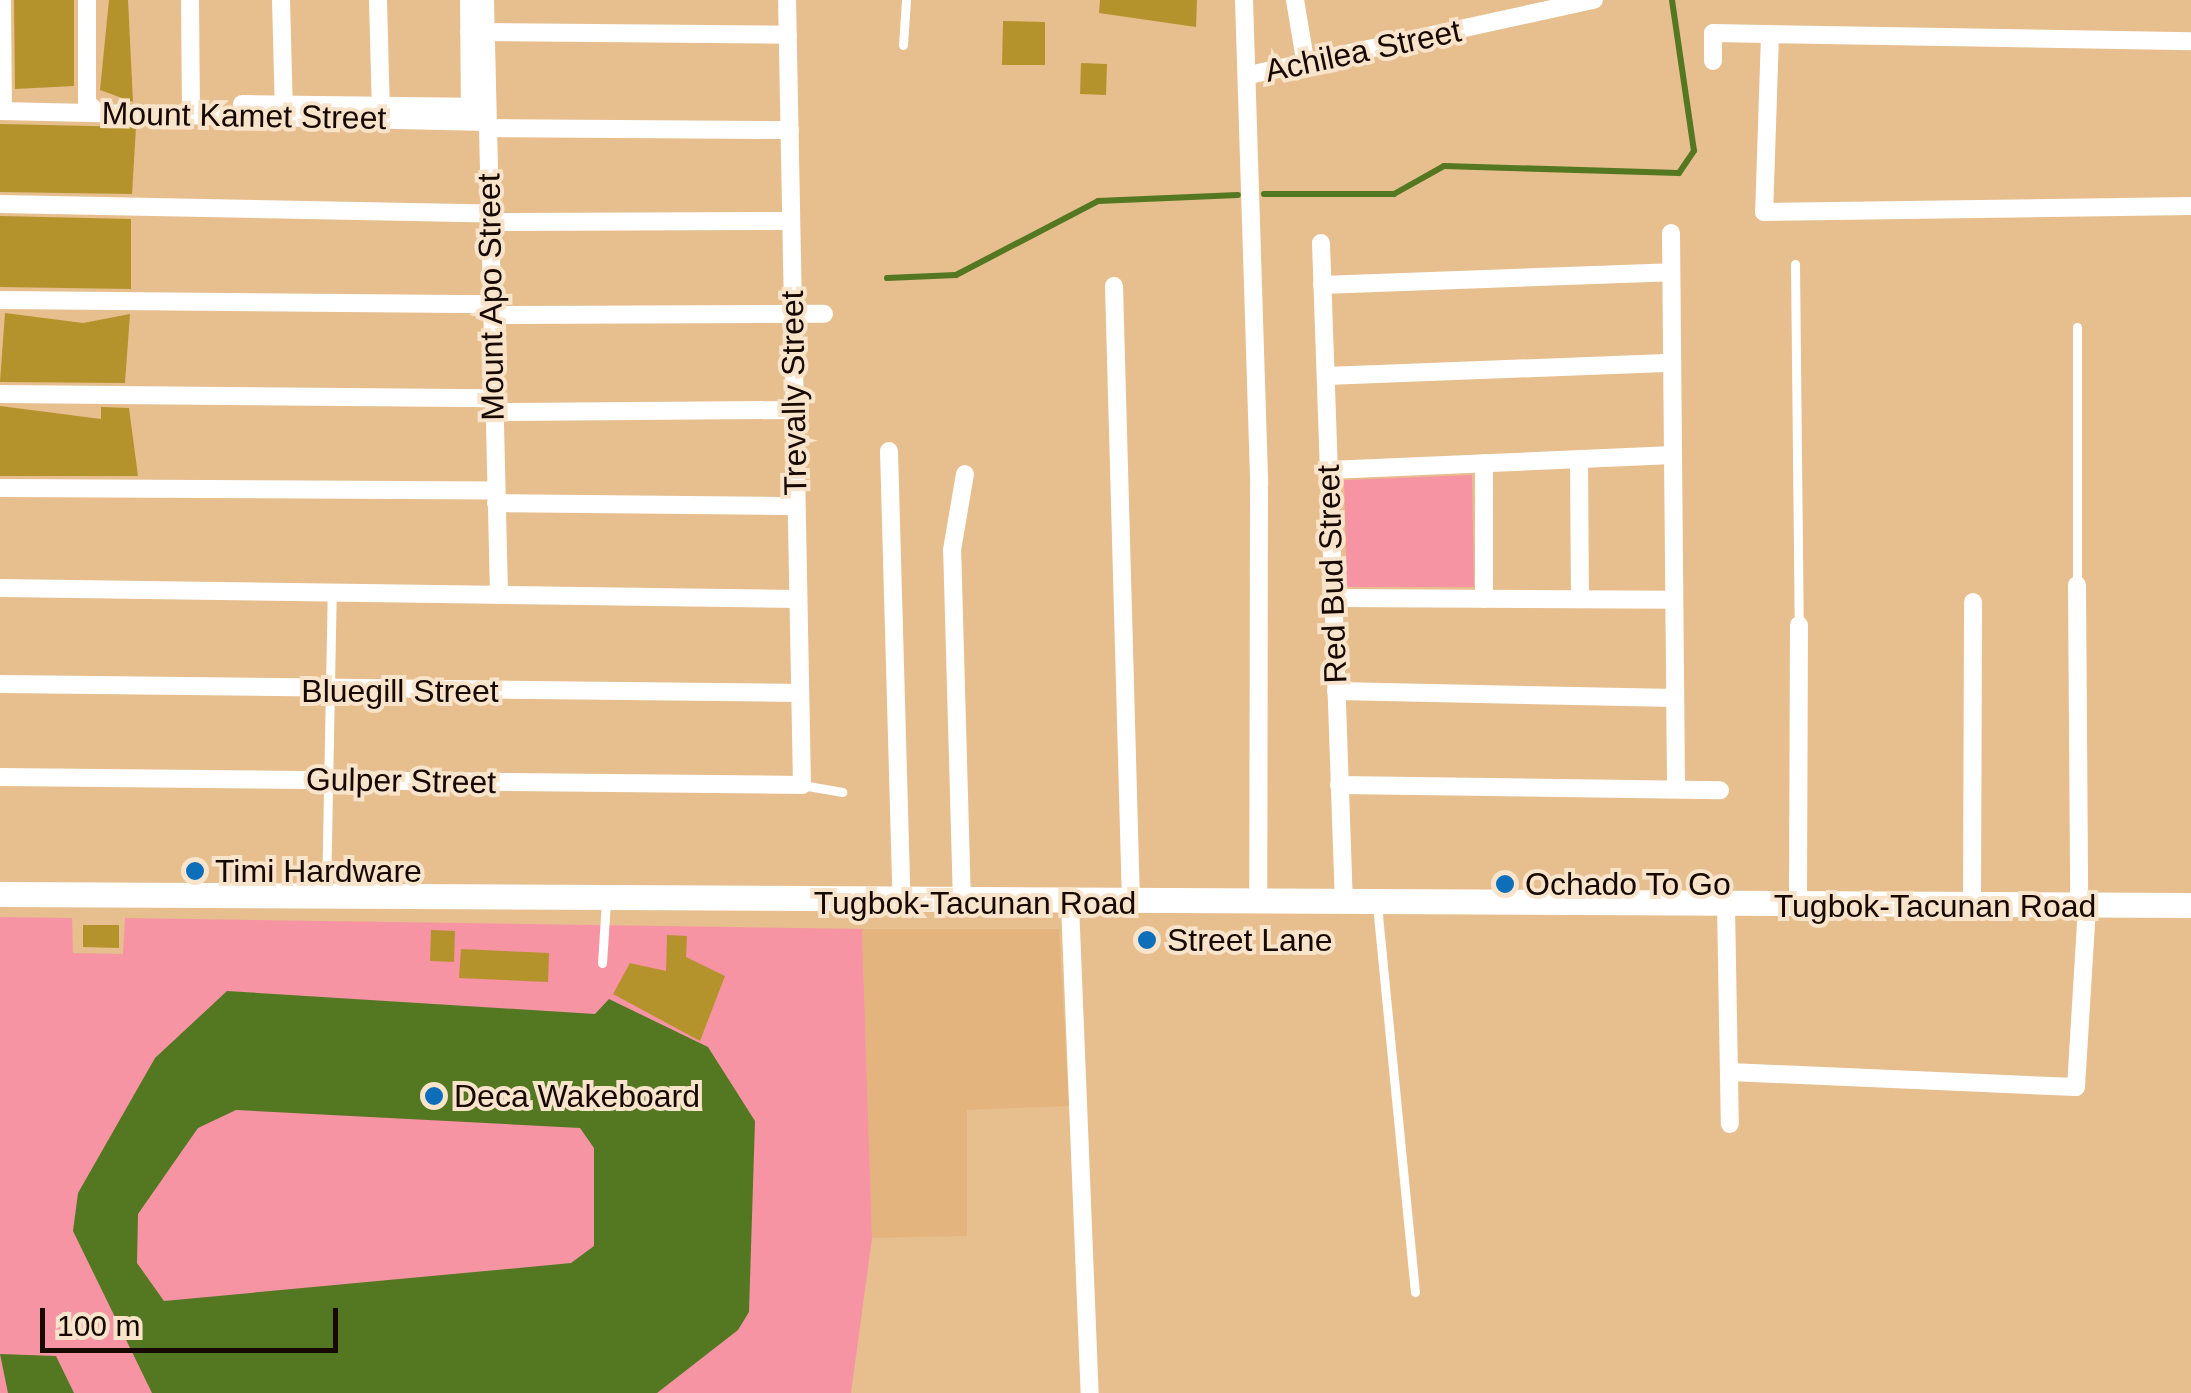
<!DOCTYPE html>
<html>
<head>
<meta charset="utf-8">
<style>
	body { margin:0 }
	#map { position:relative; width:2191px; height:1393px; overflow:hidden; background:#e7be8e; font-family:Arial,sans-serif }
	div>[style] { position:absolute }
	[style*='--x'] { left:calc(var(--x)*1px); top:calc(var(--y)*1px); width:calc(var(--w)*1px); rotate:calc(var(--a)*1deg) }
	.built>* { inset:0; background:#e3b47e }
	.green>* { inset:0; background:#f694a4 }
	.water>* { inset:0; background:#537821 }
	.stream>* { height:6px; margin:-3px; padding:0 3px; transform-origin:3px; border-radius:3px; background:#537821 }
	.building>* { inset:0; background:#b4932c }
	.lane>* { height:9px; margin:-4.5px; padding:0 4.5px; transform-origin:4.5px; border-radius:4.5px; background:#fff }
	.street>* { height:18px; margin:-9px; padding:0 9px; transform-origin:9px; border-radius:9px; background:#fff }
	.secondary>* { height:25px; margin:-12.5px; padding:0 12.5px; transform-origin:12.5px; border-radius:12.5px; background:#fff }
	.dots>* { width:28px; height:28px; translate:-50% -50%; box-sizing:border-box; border:5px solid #f8e3cb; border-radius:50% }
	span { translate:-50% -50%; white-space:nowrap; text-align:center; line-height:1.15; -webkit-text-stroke:8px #f8e3cb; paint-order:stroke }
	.street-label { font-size:32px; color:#170800 }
	.poi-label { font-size:32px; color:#170800 }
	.left { translate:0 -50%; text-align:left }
	.scale { position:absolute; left:40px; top:1308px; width:298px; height:45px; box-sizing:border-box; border:5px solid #170800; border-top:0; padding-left:12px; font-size:30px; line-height:35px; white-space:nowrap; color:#170800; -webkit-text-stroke:8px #f8e3cb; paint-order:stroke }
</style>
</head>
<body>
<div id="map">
	<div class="built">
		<i style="clip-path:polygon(862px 929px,1059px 929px,1069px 1106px,967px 1110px,967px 1236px,872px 1238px)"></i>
	</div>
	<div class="green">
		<i style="clip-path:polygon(1472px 475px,1474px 587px,1347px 587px,1344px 480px)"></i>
		<i style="clip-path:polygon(0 917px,72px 918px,73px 953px,123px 954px,125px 918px,862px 929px,872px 1238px,851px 1393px,0 1393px)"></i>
	</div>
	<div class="water">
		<i style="clip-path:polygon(evenodd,227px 991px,595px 1014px,609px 999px,708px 1047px,755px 1121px,749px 1312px,738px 1330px,657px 1393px,152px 1393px,73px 1231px,78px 1193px,155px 1058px,227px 991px,236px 1110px,580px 1128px,594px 1148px,594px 1246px,571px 1263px,164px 1301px,137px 1263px,138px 1214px,198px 1128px,236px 1110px)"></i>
		<i style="clip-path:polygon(0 1354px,56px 1356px,74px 1393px,8px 1393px)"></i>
	</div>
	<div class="stream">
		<i style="--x:1264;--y:194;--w:130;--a:0"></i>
		<i style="--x:1394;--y:194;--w:57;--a:-29.2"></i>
		<i style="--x:1444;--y:166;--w:235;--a:1.7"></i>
		<i style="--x:1679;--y:173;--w:27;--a:-56"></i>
		<i style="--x:1694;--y:151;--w:153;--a:-98.3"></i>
		<i style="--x:887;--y:278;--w:69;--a:-2.5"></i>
		<i style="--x:956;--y:275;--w:160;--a:-27.5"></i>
		<i style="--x:1098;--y:201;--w:140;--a:-2.5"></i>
	</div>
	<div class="building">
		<i style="clip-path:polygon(14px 0,74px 0,74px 86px,15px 89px)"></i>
		<i style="clip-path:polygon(109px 0,128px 0,133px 102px,100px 90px)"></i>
		<i style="clip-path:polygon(1100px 0,1197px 0,1196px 27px,1099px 13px)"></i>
		<i style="clip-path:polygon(1003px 21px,1045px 22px,1045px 65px,1002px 65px)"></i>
		<i style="clip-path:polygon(1081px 63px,1107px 64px,1106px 95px,1080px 94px)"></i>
		<i style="clip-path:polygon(0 124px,136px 127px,132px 194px,0 192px)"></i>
		<i style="clip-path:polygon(0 216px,131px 219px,131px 289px,0 287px)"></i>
		<i style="clip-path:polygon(5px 313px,83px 323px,130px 314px,125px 383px,0 382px)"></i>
		<i style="clip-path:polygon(0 406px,101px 419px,101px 407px,129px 408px,138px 476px,0 476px)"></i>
		<i style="clip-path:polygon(83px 925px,119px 925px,119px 948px,83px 947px)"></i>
		<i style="clip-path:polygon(431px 930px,455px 931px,454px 962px,430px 961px)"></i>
		<i style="clip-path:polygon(667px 935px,687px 936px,686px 957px,725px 976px,700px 1041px,613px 994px,630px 963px,666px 971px)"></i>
		<i style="clip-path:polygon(461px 949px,549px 953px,548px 982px,459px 978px)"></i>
	</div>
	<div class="lane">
		<i style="--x:903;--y:45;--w:45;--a:-86.2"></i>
		<i style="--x:1795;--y:264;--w:361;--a:89.4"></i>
		<i style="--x:2077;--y:327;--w:257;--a:90"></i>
		<i style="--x:802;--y:785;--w:41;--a:9.9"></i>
		<i style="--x:326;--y:894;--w:302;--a:-88.9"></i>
		<i style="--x:1377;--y:905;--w:389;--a:84.4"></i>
		<i style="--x:602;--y:963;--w:62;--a:-86.3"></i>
	</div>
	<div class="street">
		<i style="--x:2;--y:0;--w:111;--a:89.5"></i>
		<i style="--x:87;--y:0;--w:103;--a:90"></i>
		<i style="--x:87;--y:103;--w:15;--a:42"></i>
		<i style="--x:190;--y:0;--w:115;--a:89.5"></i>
		<i style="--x:281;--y:0;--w:117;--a:88.5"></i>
		<i style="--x:378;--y:0;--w:114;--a:88.5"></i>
		<i style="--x:469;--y:0;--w:114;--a:89.5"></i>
		<i style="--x:485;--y:0;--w:595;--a:88.65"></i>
		<i style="--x:1244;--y:0;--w:485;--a:88.2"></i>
		<i style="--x:1259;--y:485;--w:419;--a:90.1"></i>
		<i style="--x:1295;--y:0;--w:67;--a:80.5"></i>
		<i style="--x:469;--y:32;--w:319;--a:0.5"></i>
		<i style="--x:1770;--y:35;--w:177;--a:91.9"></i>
		<i style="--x:1764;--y:212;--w:427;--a:-0.8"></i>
		<i style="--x:1713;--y:61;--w:28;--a:-90"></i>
		<i style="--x:1713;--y:33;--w:478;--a:1"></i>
		<i style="--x:1249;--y:75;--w:353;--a:-12.3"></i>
		<i style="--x:242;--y:104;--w:244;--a:0.7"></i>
		<i style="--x:0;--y:111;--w:487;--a:1.3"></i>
		<i style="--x:487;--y:128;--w:303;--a:0.4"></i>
		<i style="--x:0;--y:204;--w:489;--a:1.1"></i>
		<i style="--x:489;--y:222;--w:302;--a:-0.2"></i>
		<i style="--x:1671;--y:233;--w:556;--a:89.48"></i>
		<i style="--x:1321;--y:243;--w:662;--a:88.01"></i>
		<i style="--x:1322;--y:285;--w:349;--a:-2.1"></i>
		<i style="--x:1114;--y:286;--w:618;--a:88.42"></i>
		<i style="--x:0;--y:300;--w:492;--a:0.5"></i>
		<i style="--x:492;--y:315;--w:332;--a:-0.2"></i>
		<i style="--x:1326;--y:376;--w:346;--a:-2.2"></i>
		<i style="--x:0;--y:394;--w:494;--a:0.5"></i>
		<i style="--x:494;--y:412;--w:301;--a:-0.4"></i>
		<i style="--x:889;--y:451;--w:452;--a:88.4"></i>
		<i style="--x:1579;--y:459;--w:140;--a:89.6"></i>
		<i style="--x:1484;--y:463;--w:136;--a:90"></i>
		<i style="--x:1329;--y:470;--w:344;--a:-2.5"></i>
		<i style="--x:0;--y:488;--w:496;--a:0.3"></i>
		<i style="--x:496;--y:503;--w:300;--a:0.6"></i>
		<i style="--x:2077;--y:585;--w:322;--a:89.6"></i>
		<i style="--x:0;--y:588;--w:798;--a:0.79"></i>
		<i style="--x:1333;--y:598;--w:341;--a:0.3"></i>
		<i style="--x:0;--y:684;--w:800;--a:0.64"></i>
		<i style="--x:1336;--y:691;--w:339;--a:1.2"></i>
		<i style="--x:0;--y:777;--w:802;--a:0.57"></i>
		<i style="--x:802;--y:785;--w:785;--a:-91.09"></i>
		<i style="--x:1339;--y:785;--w:381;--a:0.8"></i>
		<i style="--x:962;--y:903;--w:353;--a:-91.6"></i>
		<i style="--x:952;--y:550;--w:77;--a:-80.3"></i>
		<i style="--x:1070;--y:904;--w:489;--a:87.7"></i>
		<i style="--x:1726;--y:905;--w:219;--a:89"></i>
		<i style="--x:1798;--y:905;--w:280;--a:-89.8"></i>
		<i style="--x:1972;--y:905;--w:303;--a:-89.8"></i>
		<i style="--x:1730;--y:1072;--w:346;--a:2.5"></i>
		<i style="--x:2076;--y:1087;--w:180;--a:-86.5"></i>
	</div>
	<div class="secondary">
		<i style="--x:0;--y:894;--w:2191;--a:0.29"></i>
	</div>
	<div class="dots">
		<i style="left:195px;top:871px;background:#0d6eba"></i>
		<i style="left:1505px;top:884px;background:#0d6eba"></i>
		<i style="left:1147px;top:940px;background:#0d6eba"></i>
		<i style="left:434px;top:1096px;background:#0d6eba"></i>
	</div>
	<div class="street-label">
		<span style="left:1363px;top:51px;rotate:-12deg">Achilea Street</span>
		<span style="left:244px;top:116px;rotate:1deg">Mount Kamet Street</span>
		<span style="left:491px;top:297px;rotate:-91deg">Mount Apo Street</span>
		<span style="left:794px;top:393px;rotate:-91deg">Trevally Street</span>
		<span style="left:1332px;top:574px;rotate:-92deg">Red Bud Street</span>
		<span style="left:400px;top:691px">Bluegill Street</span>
		<span style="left:401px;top:781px;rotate:1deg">Gulper Street</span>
		<span style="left:975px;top:903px">Tugbok-Tacunan Road</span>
		<span style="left:1935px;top:906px">Tugbok-Tacunan Road</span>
	</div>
	<div class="poi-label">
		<span class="left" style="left:215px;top:871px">Timi Hardware</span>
		<span class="left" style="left:1525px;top:884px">Ochado To Go</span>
		<span class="left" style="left:1167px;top:940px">Street Lane</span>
		<span class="left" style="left:454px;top:1096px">Deca Wakeboard</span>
	</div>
	<div class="scale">100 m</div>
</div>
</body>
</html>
